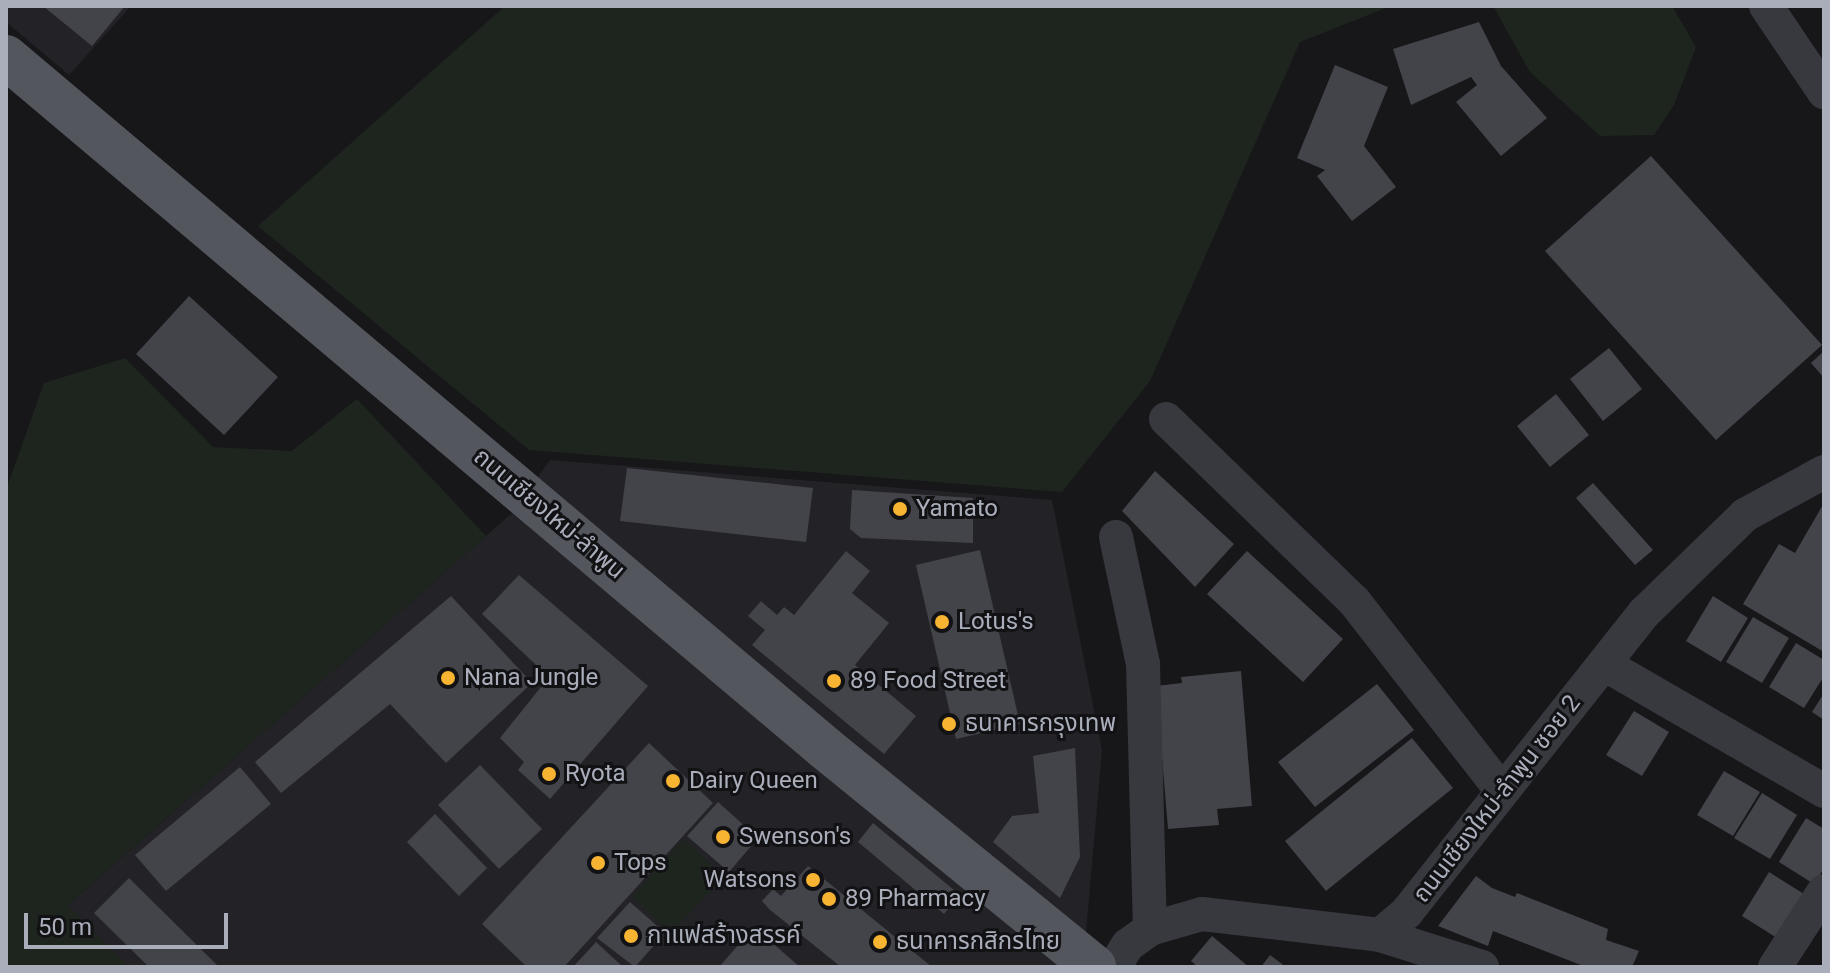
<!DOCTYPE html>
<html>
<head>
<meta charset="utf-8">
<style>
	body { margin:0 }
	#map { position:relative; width:1830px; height:973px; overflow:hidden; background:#17171a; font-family:Roboto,"Noto Sans Thai",sans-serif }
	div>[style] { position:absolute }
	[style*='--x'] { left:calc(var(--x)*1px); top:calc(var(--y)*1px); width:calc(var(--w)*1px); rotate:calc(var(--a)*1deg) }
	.built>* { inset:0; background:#232327 }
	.green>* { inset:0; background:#1d251e }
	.building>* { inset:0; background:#43444a }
	.minor>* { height:34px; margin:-17px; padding:0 17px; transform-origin:17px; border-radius:17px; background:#38393f }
	.major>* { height:44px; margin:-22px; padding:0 22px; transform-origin:22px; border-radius:22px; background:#54565e }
	.dots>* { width:22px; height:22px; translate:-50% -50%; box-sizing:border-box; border:4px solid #121215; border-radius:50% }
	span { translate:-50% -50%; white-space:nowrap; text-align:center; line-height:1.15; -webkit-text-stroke:6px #121215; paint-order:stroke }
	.poi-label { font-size:24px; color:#a9aeba }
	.left { translate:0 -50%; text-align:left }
	.right { translate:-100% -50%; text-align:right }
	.street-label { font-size:24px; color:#a9aeba }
	.frame { position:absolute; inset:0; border:8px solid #a9aeba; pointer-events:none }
	.scale { position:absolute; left:24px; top:913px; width:204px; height:36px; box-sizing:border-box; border:4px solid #a9aeba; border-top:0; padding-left:10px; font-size:24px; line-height:28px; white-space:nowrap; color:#a9aeba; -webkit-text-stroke:6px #121215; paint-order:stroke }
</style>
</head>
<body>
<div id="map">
	<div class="built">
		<i style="clip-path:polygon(6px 6px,131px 6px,69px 75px,6px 22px)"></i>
		<i style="clip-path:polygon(550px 460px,1052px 500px,1102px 750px,1083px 967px,130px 967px,67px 906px,512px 513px)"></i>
	</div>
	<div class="green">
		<i style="clip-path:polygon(505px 6px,1391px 6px,1300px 42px,1150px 381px,1062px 492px,529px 450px,258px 226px)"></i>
		<i style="clip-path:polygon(1493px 6px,1672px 6px,1696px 47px,1674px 105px,1654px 135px,1600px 136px,1530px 72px)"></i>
		<i style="clip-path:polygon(125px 358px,213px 447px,292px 451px,357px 399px,486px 536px,68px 905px,130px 967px,6px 967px,6px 490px,44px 383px)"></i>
		<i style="clip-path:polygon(683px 839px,725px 877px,671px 933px,632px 897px)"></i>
	</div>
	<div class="building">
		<i style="clip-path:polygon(43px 6px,125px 6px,92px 46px)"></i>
		<i style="clip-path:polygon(1479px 22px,1501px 66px,1547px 118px,1501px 156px,1456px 102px,1477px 85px,1471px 77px,1411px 105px,1393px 49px)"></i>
		<i style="clip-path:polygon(1335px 65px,1388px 87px,1364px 146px,1396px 187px,1352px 221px,1317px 176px,1325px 170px,1297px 158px)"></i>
		<i style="clip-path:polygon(1651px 156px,1822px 345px,1716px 440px,1545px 251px)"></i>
		<i style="clip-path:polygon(189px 296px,278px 377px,224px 435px,136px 354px)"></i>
		<i style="clip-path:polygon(1609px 348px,1642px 389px,1603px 421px,1570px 379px)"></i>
		<i style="clip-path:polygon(1824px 351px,1824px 378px,1811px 363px)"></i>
		<i style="clip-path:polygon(1556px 394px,1589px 435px,1550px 467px,1517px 426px)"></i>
		<i style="clip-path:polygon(627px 468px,813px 488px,806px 542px,620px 521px)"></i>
		<i style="clip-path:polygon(1155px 471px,1234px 544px,1195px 587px,1122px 511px)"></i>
		<i style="clip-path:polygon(1593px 483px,1653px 550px,1635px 565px,1576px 498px)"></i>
		<i style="clip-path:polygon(852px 490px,973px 498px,973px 543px,861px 538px,850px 529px)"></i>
		<i style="clip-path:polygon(1824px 503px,1824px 652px,1743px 604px,1779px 544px,1795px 553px)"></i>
		<i style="clip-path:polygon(980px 550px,1020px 724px,956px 739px,916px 565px)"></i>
		<i style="clip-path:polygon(846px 551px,870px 571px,852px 593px,889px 623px,855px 665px,916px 716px,884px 754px,752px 645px,765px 630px,748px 616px,761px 601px,777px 615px,784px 607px,794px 615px)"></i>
		<i style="clip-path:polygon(1247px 551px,1343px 639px,1303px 682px,1207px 594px)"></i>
		<i style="clip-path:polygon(519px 575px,648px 686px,550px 799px,518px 770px,524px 762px,500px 738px,549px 677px,482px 614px)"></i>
		<i style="clip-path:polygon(451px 596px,532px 683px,446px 763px,390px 704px,281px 793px,255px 762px)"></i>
		<i style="clip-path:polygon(1713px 596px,1748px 618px,1721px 662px,1686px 641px)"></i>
		<i style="clip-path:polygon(1753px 617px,1789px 638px,1762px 683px,1726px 662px)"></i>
		<i style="clip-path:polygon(1796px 643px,1824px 660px,1824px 676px,1804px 708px,1769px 687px)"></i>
		<i style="clip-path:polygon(1241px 671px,1252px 806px,1217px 809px,1219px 825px,1168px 829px,1156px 686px,1182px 683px,1181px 677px)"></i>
		<i style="clip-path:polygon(1377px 684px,1414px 730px,1315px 807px,1278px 762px)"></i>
		<i style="clip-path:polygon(1824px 693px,1824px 720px,1812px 712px)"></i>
		<i style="clip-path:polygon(1634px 711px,1669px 732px,1642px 776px,1606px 755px)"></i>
		<i style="clip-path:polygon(1412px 738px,1453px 788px,1326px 891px,1285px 841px)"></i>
		<i style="clip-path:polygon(649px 743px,713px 803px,564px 967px,527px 967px,482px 924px)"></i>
		<i style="clip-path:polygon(1075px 748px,1080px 857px,1060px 898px,993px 842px,1012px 816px,1039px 813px,1033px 756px)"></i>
		<i style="clip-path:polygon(480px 765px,542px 829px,499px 869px,438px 805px)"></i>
		<i style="clip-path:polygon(240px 767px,271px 804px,166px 891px,135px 855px)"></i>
		<i style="clip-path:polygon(1724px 771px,1760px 792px,1733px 836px,1697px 815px)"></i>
		<i style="clip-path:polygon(1762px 793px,1797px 815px,1770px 859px,1734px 838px)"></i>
		<i style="clip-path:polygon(718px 802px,758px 838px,729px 872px,687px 836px)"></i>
		<i style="clip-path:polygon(435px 814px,487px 868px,459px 896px,407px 842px)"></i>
		<i style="clip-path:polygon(1806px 818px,1824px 829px,1824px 868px,1814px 884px,1779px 862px)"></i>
		<i style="clip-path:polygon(873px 823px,960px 895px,944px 914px,858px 842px)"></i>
		<i style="clip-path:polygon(808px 866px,932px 967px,841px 967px,769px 909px,762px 901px,773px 889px,781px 896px)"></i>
		<i style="clip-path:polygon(1769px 872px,1804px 894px,1777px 938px,1742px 916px)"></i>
		<i style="clip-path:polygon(1476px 876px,1492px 888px,1515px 897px,1517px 893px,1608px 929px,1606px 940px,1639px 951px,1632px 967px,1586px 967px,1493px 931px,1488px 946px,1438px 926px)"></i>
		<i style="clip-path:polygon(129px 878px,219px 967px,149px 967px,94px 913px)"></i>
		<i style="clip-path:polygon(630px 902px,665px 933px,635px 967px,597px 938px)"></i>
		<i style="clip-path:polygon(754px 927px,800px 967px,719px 967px)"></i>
		<i style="clip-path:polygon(1212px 936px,1249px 967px,1198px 967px,1191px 961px)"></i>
		<i style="clip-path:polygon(596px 942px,623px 967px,573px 967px)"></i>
		<i style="clip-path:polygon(1270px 955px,1286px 967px,1261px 967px)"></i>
	</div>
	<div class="minor">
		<i style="--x:1766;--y:6;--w:104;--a:56"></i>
		<i style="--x:1166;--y:419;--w:262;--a:44.1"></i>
		<i style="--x:1354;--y:601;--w:241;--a:52.1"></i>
		<i style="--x:1116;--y:537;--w:130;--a:78"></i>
		<i style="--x:1143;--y:664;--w:265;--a:88.5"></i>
		<i style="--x:1604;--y:664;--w:254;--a:30"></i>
		<i style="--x:1380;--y:935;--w:107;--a:17.4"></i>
		<i style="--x:1114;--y:967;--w:26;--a:-58"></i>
		<i style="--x:1128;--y:945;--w:27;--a:-36"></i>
		<i style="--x:1150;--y:929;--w:54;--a:-16.1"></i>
		<i style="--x:1202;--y:914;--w:179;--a:6.7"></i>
		<i style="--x:1380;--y:935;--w:35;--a:-40"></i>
		<i style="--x:1407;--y:912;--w:382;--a:-51.6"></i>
		<i style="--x:1644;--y:613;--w:141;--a:-44.1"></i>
		<i style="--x:1745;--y:515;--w:90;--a:-28.6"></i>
		<i style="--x:1775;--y:967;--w:90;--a:-57.2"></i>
	</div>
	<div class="major">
		<i style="--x:6;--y:57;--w:1072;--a:40.15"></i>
		<i style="--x:825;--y:748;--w:347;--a:39.1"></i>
	</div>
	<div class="dots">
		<i style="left:900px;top:509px;background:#f7b432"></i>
		<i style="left:942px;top:622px;background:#f7b432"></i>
		<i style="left:448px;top:678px;background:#f7b432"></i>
		<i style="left:834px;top:681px;background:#f7b432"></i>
		<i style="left:949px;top:724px;background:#f7b432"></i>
		<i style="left:549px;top:774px;background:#f7b432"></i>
		<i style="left:673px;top:781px;background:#f7b432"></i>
		<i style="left:723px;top:837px;background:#f7b432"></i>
		<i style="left:598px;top:863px;background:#f7b432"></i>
		<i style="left:813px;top:880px;background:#f7b432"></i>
		<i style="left:829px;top:899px;background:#f7b432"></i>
		<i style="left:631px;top:936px;background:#f7b432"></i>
		<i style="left:880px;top:942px;background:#f7b432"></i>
	</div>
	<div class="poi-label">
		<span class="left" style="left:916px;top:509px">Yamato</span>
		<span class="left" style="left:958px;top:622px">Lotus's</span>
		<span class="left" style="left:464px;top:678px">Nana Jungle</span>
		<span class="left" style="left:850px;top:681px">89 Food Street</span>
		<span class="left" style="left:965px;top:724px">ธนาคารกรุงเทพ</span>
		<span class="left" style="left:565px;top:774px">Ryota</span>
		<span class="left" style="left:689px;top:781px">Dairy Queen</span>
		<span class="left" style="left:739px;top:837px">Swenson's</span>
		<span class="left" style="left:614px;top:863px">Tops</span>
		<span class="right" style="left:797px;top:880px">Watsons</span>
		<span class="left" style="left:845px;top:899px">89 Pharmacy</span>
		<span class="left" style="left:647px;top:936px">กาแฟสร้างสรรค์</span>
		<span class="left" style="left:896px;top:942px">ธนาคารกสิกรไทย</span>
	</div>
	<div class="street-label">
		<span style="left:549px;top:514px;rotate:40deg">ถนนเชียงใหม่-ลำพูน</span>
		<span style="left:1497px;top:799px;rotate:-52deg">ถนนเชียงใหม่-ลำพูน ซอย 2</span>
	</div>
	<div class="frame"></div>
	<div class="scale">50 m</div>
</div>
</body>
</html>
